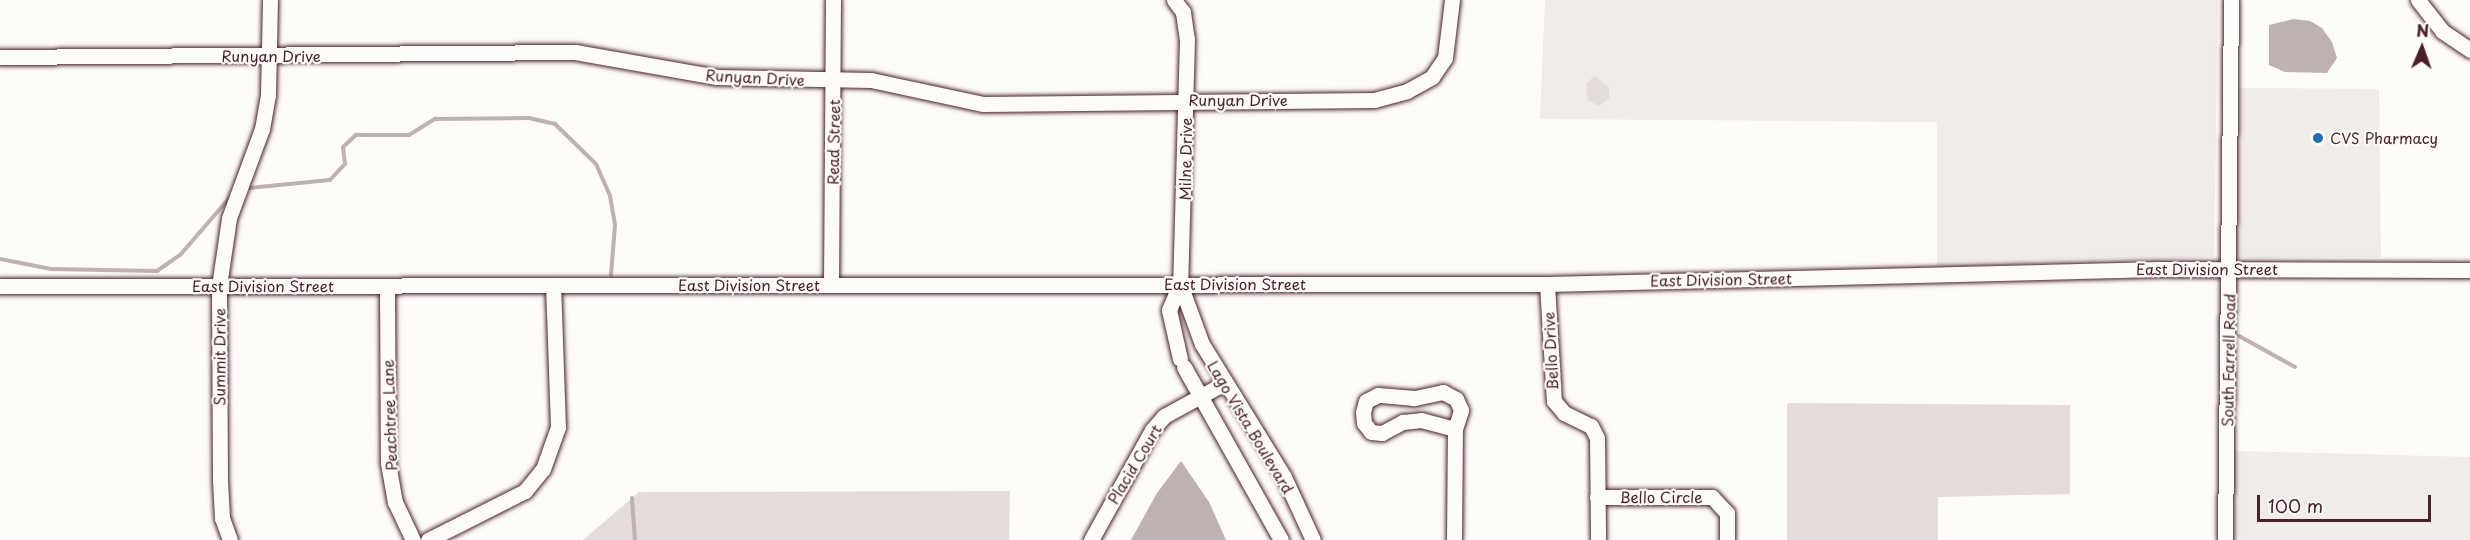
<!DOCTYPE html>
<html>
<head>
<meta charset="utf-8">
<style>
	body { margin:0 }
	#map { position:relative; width:2470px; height:540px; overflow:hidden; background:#fdfcf7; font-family:"Playpen Sans",sans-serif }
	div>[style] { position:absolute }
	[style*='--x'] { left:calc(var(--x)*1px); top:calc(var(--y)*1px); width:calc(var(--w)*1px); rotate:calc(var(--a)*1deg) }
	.built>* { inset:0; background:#f0ece8 }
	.green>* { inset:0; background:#e3dcda }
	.water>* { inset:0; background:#c0b1b1 }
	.stream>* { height:4px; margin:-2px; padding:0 2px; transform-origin:2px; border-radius:2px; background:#c0b1b1 }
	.roads { filter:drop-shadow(0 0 2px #4a1f2b) drop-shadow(0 0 2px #4a1f2b) }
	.minor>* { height:15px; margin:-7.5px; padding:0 7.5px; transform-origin:7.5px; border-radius:7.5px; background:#fdfcf7 }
	.dots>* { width:16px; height:16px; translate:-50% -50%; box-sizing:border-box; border:3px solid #fdfcf7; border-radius:50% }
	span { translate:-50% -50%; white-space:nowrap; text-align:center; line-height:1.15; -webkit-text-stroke:4.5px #fdfcf7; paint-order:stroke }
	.street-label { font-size:15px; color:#4a1f2b }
	.poi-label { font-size:15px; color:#4a1f2b }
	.left { translate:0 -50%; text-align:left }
	.north { position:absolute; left:2392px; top:18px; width:60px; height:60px; -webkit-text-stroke:4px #fdfcf7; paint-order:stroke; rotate:2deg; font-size:16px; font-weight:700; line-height:24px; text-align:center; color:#4a1f2b }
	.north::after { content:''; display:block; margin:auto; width:21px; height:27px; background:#4a1f2b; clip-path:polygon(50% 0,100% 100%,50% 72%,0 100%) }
	.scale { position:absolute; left:2257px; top:495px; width:174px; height:27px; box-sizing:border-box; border:3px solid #4a1f2b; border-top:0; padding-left:8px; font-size:18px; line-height:21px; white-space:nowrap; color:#4a1f2b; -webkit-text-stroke:4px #fdfcf7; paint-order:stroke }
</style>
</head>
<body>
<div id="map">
	<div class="built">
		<i style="clip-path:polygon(1545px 0,2218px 0,2214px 257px,1937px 267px,1937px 122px,1540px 119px)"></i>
		<i style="clip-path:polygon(2238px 88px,2379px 89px,2381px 257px,2235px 258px)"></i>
		<i style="clip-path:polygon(2234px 451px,2470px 457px,2470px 540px,2233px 540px)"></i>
	</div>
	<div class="green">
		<i style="clip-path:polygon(1594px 76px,1609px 87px,1609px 99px,1599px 106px,1588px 100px,1586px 84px)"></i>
		<i style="clip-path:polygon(1787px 403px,2070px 405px,2070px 494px,1938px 497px,1938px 540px,1787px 540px)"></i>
		<i style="clip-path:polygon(1010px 491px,1009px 540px,583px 540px,639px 492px)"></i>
	</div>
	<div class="water">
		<i style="clip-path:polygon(2293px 19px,2310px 21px,2322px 28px,2332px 42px,2337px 58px,2327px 73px,2285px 72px,2269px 65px,2269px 25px)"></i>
		<i style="clip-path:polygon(1181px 461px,1209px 502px,1226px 540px,1131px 540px,1157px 493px)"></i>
	</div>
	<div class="stream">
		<i style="--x:250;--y:188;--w:80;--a:-5.7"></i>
		<i style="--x:330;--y:180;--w:22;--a:-47"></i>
		<i style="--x:345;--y:164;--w:17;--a:-97"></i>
		<i style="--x:343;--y:147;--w:18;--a:-43"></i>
		<i style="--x:356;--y:135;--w:53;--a:0"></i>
		<i style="--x:409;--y:135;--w:31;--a:-32"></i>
		<i style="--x:435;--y:119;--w:94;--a:-0.6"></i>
		<i style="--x:529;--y:118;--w:27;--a:13"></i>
		<i style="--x:555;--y:124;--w:57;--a:44.3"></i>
		<i style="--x:596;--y:164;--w:35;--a:66"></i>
		<i style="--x:610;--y:196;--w:29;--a:80"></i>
		<i style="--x:615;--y:225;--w:50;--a:94.6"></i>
		<i style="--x:0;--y:259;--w:52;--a:11.1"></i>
		<i style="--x:51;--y:269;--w:106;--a:1.1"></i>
		<i style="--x:157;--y:271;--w:29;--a:-35"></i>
		<i style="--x:181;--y:254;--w:77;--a:-49.2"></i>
		<i style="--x:2239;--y:336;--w:64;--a:29"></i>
		<i style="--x:632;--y:498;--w:42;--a:85.9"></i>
	</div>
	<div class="roads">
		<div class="minor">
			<i style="--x:1174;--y:0;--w:15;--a:53"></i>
			<i style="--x:1183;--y:12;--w:27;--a:82"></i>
			<i style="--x:1187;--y:39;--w:245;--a:91.6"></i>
			<i style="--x:1180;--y:284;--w:28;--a:113"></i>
			<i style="--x:1169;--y:310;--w:50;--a:77.3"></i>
			<i style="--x:2418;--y:0;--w:39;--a:52"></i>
			<i style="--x:2442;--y:31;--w:34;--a:34"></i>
			<i style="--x:0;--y:57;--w:575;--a:-0.5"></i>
			<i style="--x:575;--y:52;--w:144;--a:10"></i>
			<i style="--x:717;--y:77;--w:154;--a:1.1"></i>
			<i style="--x:871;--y:80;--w:115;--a:12.1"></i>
			<i style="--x:983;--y:104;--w:391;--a:-0.6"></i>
			<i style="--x:1374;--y:100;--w:34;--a:-15"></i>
			<i style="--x:1407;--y:91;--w:29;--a:-29"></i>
			<i style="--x:1432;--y:77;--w:23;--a:-56"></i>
			<i style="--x:1445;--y:58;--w:58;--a:-83.1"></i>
			<i style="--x:1180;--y:284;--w:64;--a:69.9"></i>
			<i style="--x:1202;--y:344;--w:156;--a:58.3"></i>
			<i style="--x:1284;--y:477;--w:69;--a:65.3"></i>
			<i style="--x:1547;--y:284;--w:117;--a:86.6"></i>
			<i style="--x:1554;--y:401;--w:16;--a:50"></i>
			<i style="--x:1564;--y:413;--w:30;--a:26"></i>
			<i style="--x:1591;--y:426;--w:13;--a:63"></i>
			<i style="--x:1597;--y:438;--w:102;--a:89.4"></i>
			<i style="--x:831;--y:285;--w:285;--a:-89.6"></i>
			<i style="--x:0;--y:286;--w:1547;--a:-0.07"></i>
			<i style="--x:1547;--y:284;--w:612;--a:-1.4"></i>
			<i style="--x:2159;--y:269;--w:311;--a:0.2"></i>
			<i style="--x:387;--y:286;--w:177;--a:89.7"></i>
			<i style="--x:388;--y:463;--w:40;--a:80"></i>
			<i style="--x:395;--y:502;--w:42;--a:64.7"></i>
			<i style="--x:1184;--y:367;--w:198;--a:60.7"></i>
			<i style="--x:1597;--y:497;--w:115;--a:0"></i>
			<i style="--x:1712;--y:497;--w:22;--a:47"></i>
			<i style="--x:1727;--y:513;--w:27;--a:90"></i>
			<i style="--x:230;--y:540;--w:23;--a:-110"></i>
			<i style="--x:222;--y:518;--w:37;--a:-93"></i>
			<i style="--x:220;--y:481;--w:195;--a:-90.3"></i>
			<i style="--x:219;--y:286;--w:69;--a:-81.6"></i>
			<i style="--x:229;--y:218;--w:95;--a:-69.7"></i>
			<i style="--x:262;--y:129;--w:35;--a:-80"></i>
			<i style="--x:268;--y:95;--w:95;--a:-88.8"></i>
			<i style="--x:428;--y:540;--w:109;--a:-26.8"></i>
			<i style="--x:525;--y:491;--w:28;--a:-51"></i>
			<i style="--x:543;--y:469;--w:45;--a:-70.3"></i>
			<i style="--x:558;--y:427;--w:142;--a:-92"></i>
			<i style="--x:1091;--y:540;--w:126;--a:-61"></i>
			<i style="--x:1152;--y:430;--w:18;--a:-49"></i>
			<i style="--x:1164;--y:416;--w:67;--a:-28.5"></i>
			<i style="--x:1454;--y:540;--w:111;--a:-89.5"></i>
			<i style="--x:1455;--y:429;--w:20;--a:-72"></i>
			<i style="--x:1461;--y:410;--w:12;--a:-114"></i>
			<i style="--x:1456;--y:399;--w:15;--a:-152"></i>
			<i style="--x:1443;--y:392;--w:30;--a:168"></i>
			<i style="--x:1414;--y:398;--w:36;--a:-175"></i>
			<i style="--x:1378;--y:395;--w:13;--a:153"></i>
			<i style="--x:1366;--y:401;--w:11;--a:105"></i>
			<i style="--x:1363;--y:412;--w:11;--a:85"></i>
			<i style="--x:1364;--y:423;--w:11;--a:52"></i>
			<i style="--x:1371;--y:432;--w:11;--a:5"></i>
			<i style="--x:1382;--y:433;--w:24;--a:-28"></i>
			<i style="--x:1403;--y:422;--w:18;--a:-6"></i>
			<i style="--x:1421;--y:420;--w:35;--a:15"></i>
			<i style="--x:2225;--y:540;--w:540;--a:-89.36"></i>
		</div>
	</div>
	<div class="dots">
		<i style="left:2318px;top:138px;background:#1f6fb2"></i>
	</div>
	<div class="street-label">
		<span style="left:271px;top:56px">Runyan Drive</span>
		<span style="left:755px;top:77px;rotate:3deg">Runyan Drive</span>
		<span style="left:1238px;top:100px">Runyan Drive</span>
		<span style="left:833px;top:142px;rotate:-89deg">Read Street</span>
		<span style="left:1185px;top:159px;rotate:-89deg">Milne Drive</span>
		<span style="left:2207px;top:269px">East Division Street</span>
		<span style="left:1721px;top:279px;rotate:-1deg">East Division Street</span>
		<span style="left:1235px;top:284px">East Division Street</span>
		<span style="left:749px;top:285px">East Division Street</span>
		<span style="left:263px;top:286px">East Division Street</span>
		<span style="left:1550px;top:351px;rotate:-93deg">Bello Drive</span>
		<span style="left:219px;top:357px;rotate:-90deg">Summit Drive</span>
		<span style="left:2228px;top:360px;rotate:-89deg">South Farrell Road</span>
		<span style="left:389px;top:415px;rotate:-92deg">Peachtree Lane</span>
		<span style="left:1251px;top:427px;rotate:59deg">Lago Vista Boulevard</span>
		<span style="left:1134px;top:464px;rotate:-59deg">Placid Court</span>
		<span style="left:1661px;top:497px">Bello Circle</span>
	</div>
	<div class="poi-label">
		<span class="left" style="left:2330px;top:138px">CVS Pharmacy</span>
	</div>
	<div class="north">N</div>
	<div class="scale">100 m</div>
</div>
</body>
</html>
